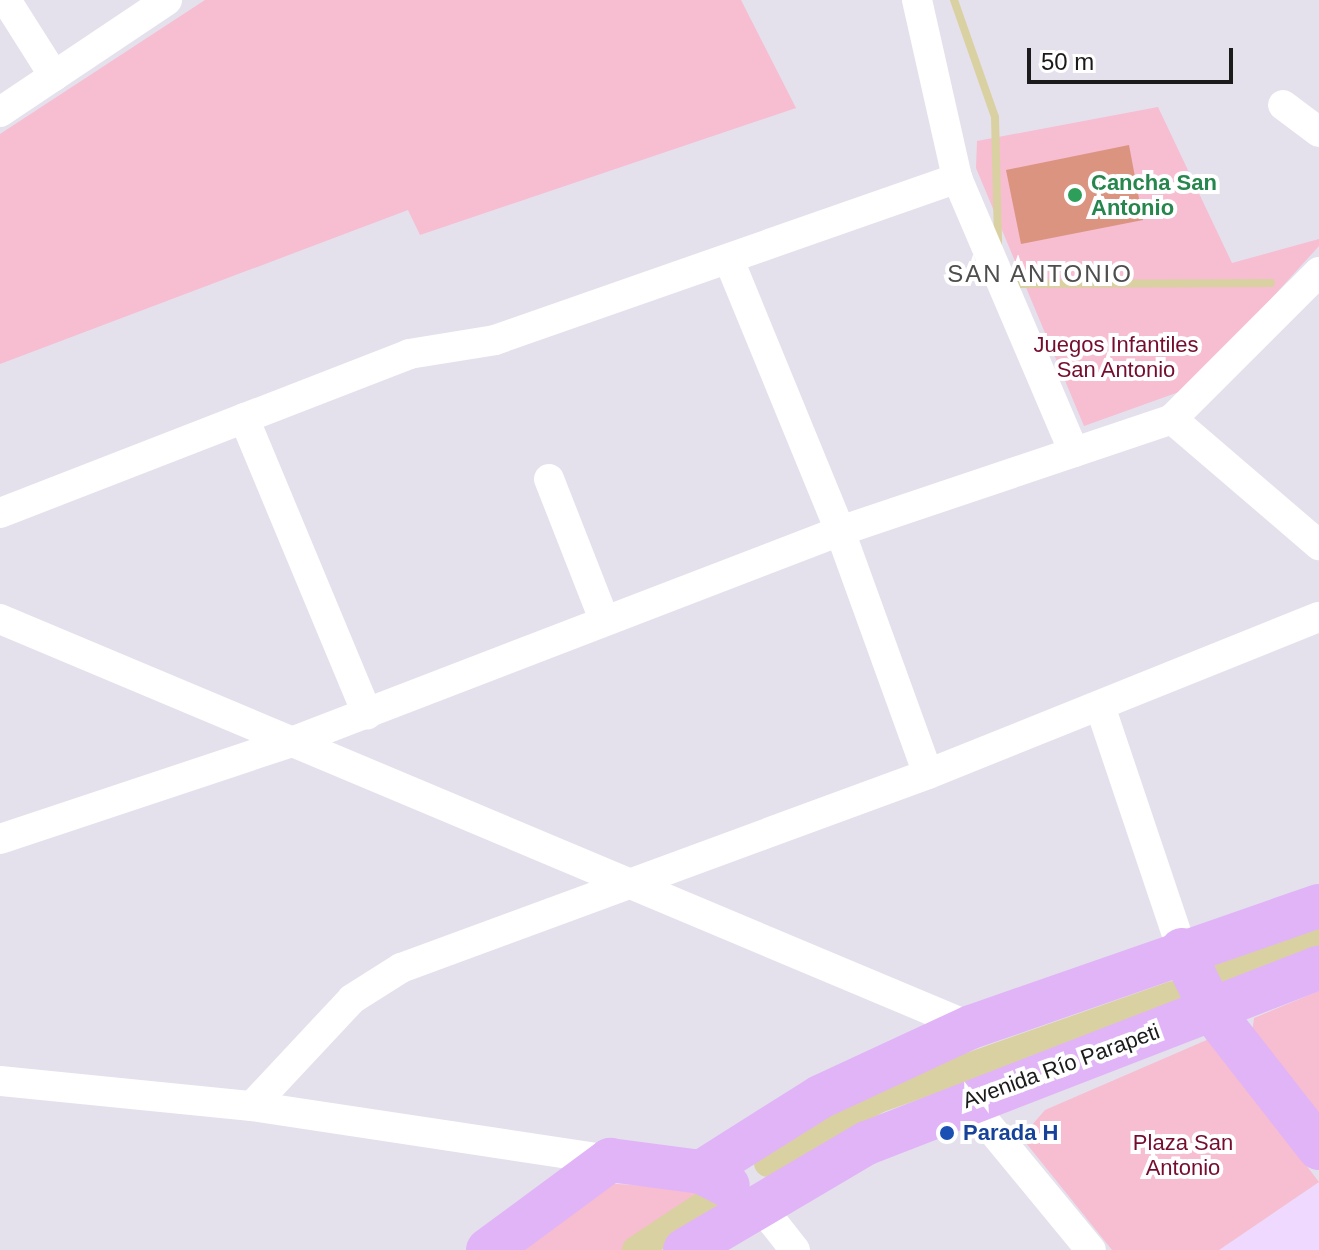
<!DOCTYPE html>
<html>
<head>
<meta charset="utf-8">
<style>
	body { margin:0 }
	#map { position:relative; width:1319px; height:1250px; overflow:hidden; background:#e4e1ed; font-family:Helvetica,sans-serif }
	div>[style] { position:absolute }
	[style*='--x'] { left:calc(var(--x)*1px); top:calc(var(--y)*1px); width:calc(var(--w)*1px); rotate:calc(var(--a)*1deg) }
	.education>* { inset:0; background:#efd9fe }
	.park>* { inset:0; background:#f7bdd0 }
	.pitch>* { inset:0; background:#db9480 }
	.stream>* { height:8px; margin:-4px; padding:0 4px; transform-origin:4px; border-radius:4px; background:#dad1a2 }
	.canal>* { height:28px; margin:-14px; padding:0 14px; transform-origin:14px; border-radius:14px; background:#dad1a2 }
	.street>* { height:30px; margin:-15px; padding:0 15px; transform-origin:15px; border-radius:15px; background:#fff }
	.secondary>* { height:44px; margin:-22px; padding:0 22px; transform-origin:22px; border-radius:22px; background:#e1b4f7 }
	.dots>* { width:22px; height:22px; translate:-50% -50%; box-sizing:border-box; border:4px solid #fff; border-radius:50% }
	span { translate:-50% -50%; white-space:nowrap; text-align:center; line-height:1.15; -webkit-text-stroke:8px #fff; paint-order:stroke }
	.leisure-label { font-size:22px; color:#27864d; font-weight:700 }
	.left { translate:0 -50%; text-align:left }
	.park-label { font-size:22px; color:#750d2e }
	.street-label { font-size:22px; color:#1b1b1b }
	.transit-label { font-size:22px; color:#164399; font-weight:700 }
	.neighbourhood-label { font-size:24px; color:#4e4e4e; letter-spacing:2px }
	.scale { position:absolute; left:1027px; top:48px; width:206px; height:36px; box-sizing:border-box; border:4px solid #1b1b1b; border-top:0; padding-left:10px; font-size:24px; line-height:28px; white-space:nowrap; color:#1b1b1b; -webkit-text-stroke:6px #fff; paint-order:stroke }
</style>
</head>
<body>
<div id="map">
	<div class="education">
		<i style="clip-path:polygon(1319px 1182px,1319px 1250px,1219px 1250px)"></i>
	</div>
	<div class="park">
		<i style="clip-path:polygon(205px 0,741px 0,796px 108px,420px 235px,408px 210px,0 364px,0 134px)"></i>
		<i style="clip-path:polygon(1158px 107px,1232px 263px,1319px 239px,1319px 246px,1190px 388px,1084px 426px,976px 168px,977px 141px)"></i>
		<i style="clip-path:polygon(1319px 991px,1319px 1129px,1251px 1041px,1254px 1018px)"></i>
		<i style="clip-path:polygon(1209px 1039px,1319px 1182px,1219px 1250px,1112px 1250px,1026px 1143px,1032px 1125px,1045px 1110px)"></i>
		<i style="clip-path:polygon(603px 1183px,689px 1189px,728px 1203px,656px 1250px,514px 1250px)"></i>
	</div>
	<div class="pitch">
		<i style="clip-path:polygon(1129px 145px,1143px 220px,1021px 244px,1006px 170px)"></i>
	</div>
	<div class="stream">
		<i style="--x:954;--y:0;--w:124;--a:70.7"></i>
		<i style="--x:995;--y:117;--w:127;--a:88.6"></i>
		<i style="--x:1012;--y:284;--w:259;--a:-0.2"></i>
	</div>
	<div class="canal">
		<i style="--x:1213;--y:976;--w:112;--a:-19.2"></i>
		<i style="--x:768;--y:1163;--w:127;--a:-30.2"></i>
		<i style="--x:878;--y:1099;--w:313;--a:-19.4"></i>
		<i style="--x:636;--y:1250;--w:96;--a:-33.5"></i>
	</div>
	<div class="street">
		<i style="--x:6;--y:0;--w:90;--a:57.7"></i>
		<i style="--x:917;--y:0;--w:182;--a:77.3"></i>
		<i style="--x:957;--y:178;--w:298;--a:66.9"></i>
		<i style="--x:1283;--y:105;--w:45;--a:36.9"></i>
		<i style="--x:0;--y:112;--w:201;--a:-33.8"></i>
		<i style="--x:729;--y:260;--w:293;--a:67.7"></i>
		<i style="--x:840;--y:531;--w:258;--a:70.1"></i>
		<i style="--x:244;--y:418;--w:321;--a:67.4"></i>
		<i style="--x:1172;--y:419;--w:208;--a:-45"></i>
		<i style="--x:549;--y:479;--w:150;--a:68.6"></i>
		<i style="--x:0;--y:513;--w:439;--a:-21.2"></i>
		<i style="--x:409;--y:354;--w:87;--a:-9.2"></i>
		<i style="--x:495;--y:340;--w:490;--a:-19.3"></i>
		<i style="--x:0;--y:619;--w:1053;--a:22.79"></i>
		<i style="--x:1100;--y:706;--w:257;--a:71.4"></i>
		<i style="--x:0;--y:839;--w:310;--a:-18.4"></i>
		<i style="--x:294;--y:741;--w:585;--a:-21.04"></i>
		<i style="--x:840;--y:531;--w:350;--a:-18.6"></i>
		<i style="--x:1172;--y:419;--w:194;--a:40.6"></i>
		<i style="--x:0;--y:1081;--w:253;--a:5.7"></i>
		<i style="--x:252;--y:1106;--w:362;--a:8.6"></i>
		<i style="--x:968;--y:1101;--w:193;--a:50.5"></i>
		<i style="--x:252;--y:1106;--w:146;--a:-46.9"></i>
		<i style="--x:352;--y:999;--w:58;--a:-32.3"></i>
		<i style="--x:401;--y:968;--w:562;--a:-20.21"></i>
		<i style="--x:928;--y:774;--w:421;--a:-21.9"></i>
		<i style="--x:758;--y:1203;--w:60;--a:51.8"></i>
	</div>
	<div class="secondary">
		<i style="--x:1182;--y:950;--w:68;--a:63.8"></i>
		<i style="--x:1212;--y:1011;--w:174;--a:52"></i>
		<i style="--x:701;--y:1172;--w:141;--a:-32.2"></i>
		<i style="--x:820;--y:1097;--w:166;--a:-24.9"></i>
		<i style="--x:971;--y:1027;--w:368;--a:-19.2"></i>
		<i style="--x:488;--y:1250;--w:152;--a:-36.4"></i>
		<i style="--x:610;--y:1160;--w:92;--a:7.5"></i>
		<i style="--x:701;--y:1172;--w:30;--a:27"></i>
		<i style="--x:685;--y:1250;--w:211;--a:-30.5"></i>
		<i style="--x:867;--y:1143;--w:485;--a:-21.2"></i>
	</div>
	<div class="dots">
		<i style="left:1075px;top:195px;background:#2e9e5b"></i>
		<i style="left:947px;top:1133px;background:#1a4fb4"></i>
	</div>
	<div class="leisure-label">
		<span class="left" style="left:1091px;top:195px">Cancha San<br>Antonio</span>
	</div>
	<div class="park-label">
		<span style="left:1116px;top:357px">Juegos Infantiles<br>San Antonio</span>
		<span style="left:1183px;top:1155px">Plaza San<br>Antonio</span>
	</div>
	<div class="street-label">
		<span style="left:1061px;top:1066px;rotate:-20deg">Avenida Río Parapeti</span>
	</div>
	<div class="transit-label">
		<span class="left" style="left:963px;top:1133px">Parada H</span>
	</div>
	<div class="neighbourhood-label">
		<span style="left:1040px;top:274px">SAN ANTONIO</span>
	</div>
	<div class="scale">50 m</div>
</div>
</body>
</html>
